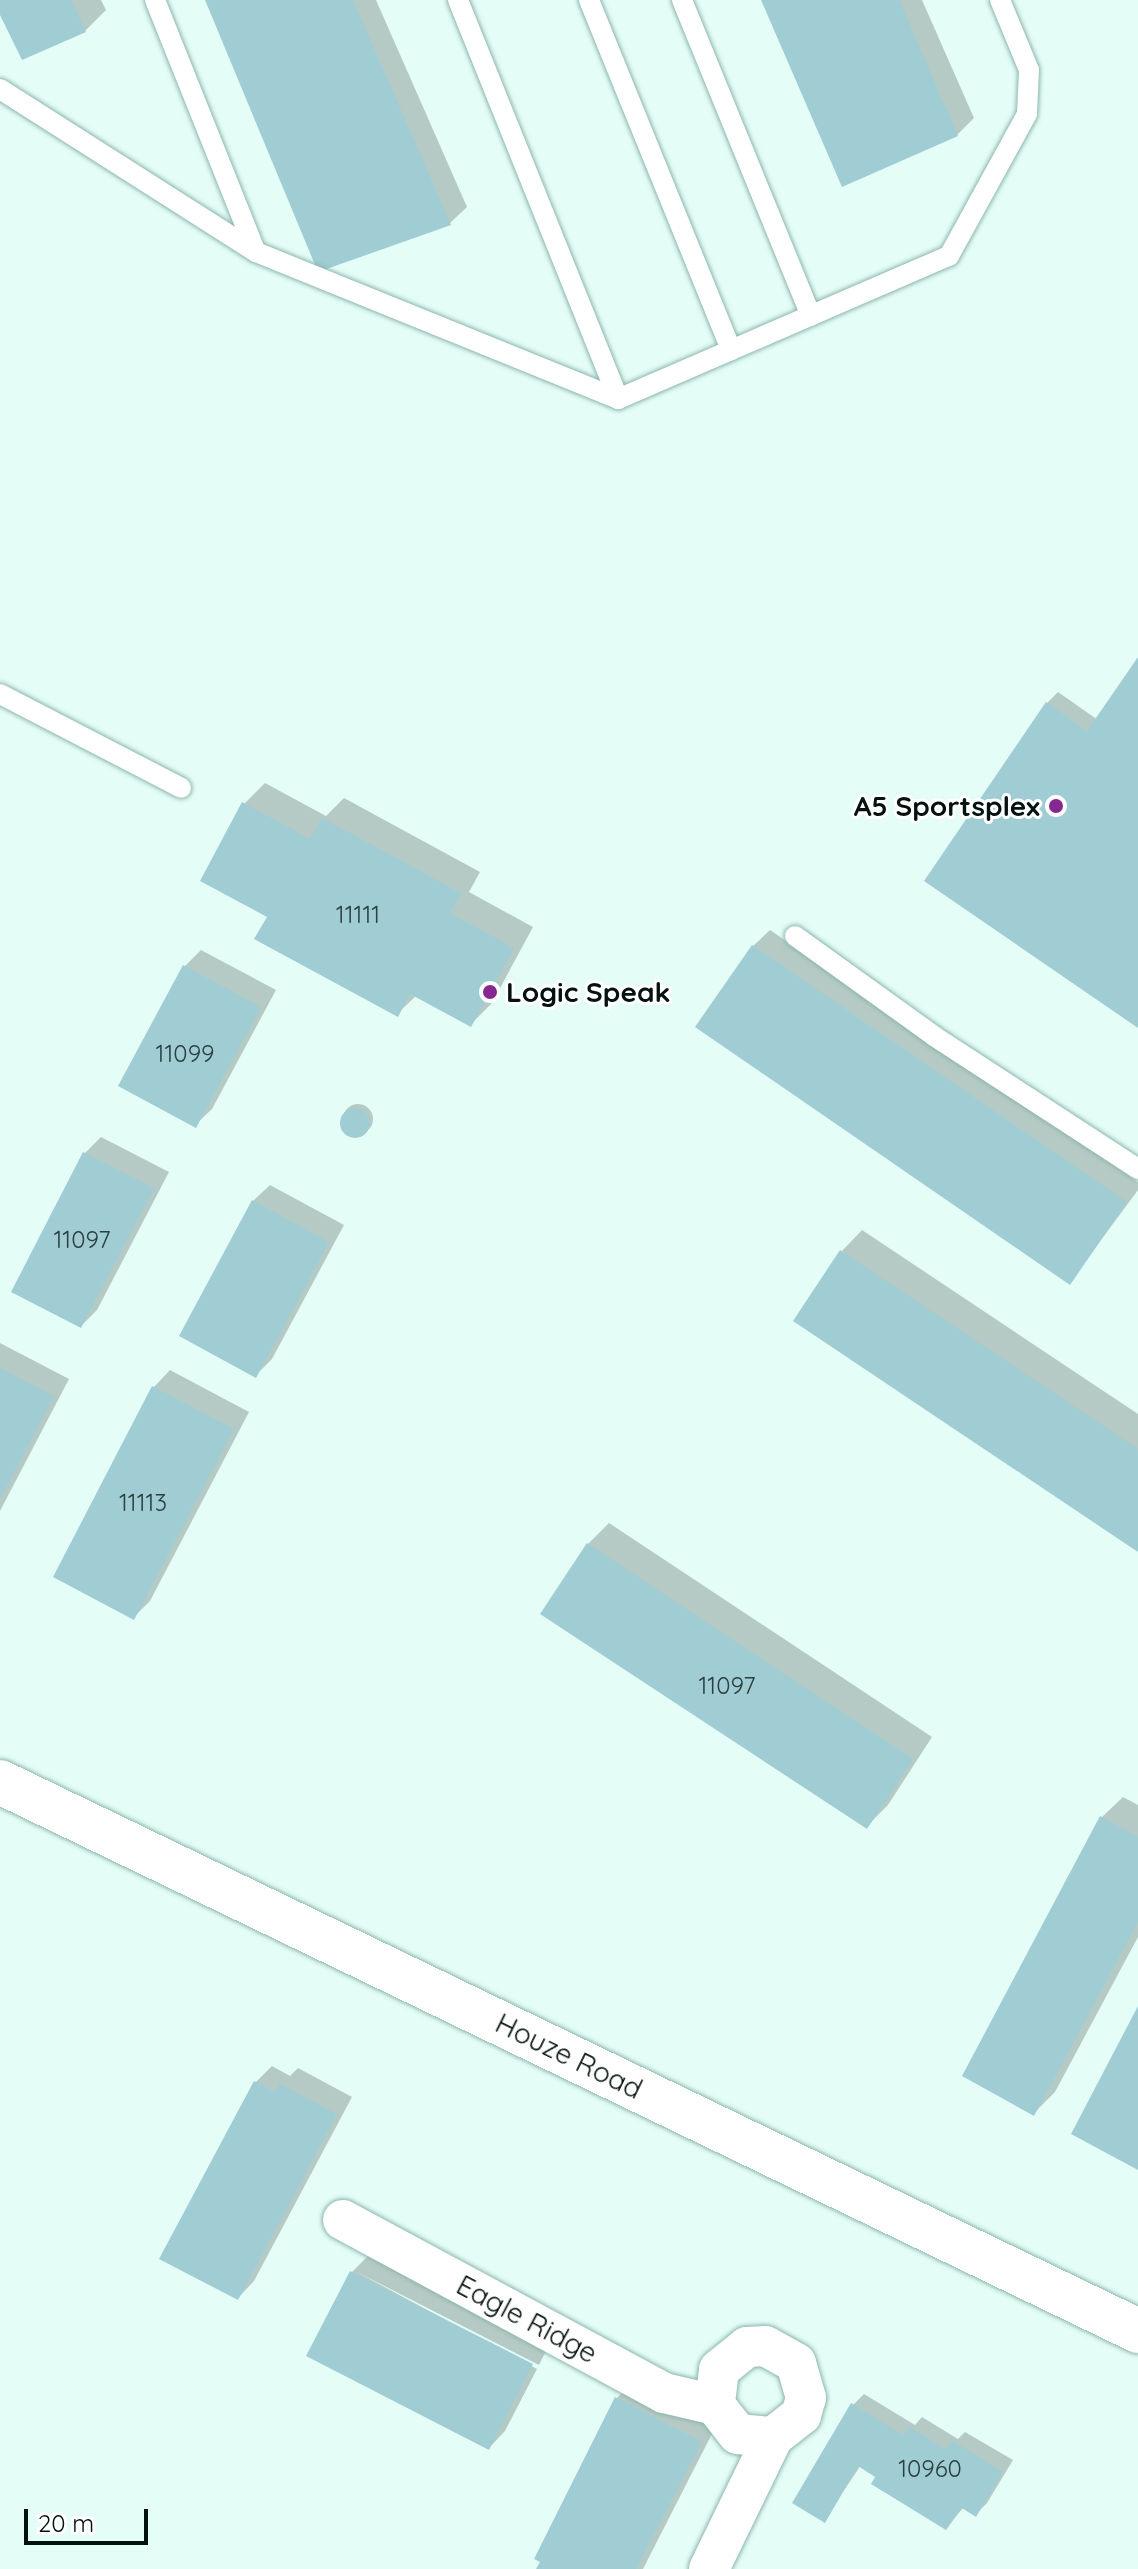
<!DOCTYPE html>
<html>
<head>
<meta charset="utf-8">
<style>
	body { margin:0 }
	#map { position:relative; width:1138px; height:2569px; overflow:hidden; background:#e4fdf7; font-family:Quicksand,sans-serif }
	div>[style] { position:absolute }
	[style*='--x'] { left:calc(var(--x)*1px); top:calc(var(--y)*1px); width:calc(var(--w)*1px); rotate:calc(var(--a)*1deg) }
	.shadow>* { inset:0; background:#0003 }
	.round { border-radius:50% }
	.building>* { inset:0; background:#a0ccd3 }
	.roads { filter:drop-shadow(0 0 2px #8cb6ad) drop-shadow(0 0 2px #8cb6ad) }
	.service>* { height:20px; margin:-10px; padding:0 10px; transform-origin:10px; border-radius:10px; background:#fff }
	.minor>* { height:40px; margin:-20px; padding:0 20px; transform-origin:20px; border-radius:20px; background:#fff }
	.primary>* { height:44px; margin:-22px; padding:0 22px; transform-origin:22px; border-radius:22px; background:#fff }
	.dots>* { width:22px; height:22px; translate:-50% -50%; box-sizing:border-box; border:4px solid #fff; border-radius:50% }
	span { translate:-50% -50%; white-space:nowrap; text-align:center; line-height:1.15; -webkit-text-stroke:6px #fff; paint-order:stroke }
	.number-label { font-size:24px; color:#2b4040 }
	.number-label span { -webkit-text-stroke-width:0 }
	.poi-label { font-size:28px; color:#04120f; font-weight:700 }
	.right { translate:-100% -50%; text-align:right }
	.left { translate:0 -50%; text-align:left }
	.street-label { font-size:28px; color:#04120f }
	.scale { position:absolute; left:24px; top:2509px; width:124px; height:36px; box-sizing:border-box; border:4px solid #04120f; border-top:0; padding-left:10px; font-size:24px; line-height:28px; white-space:nowrap; color:#04120f; -webkit-text-stroke:6px #fff; paint-order:stroke }
</style>
</head>
<body>
<div id="map">
	<div class="shadow">
		<i style="clip-path:polygon(0 0,101px 0,106px 10px,85px 31px,0 11px)"></i>
		<i style="clip-path:polygon(207px 0,376px 0,467px 207px,450px 223px,319px 269px)"></i>
		<i style="clip-path:polygon(763px 0,922px 0,974px 118px,957px 135px)"></i>
		<i style="clip-path:polygon(1138px 660px,1138px 1026px,1047px 703px,1058px 692px,1098px 720px)"></i>
		<i style="clip-path:polygon(265px 783px,326px 816px,344px 798px,480px 872px,469px 892px,533px 927px,492px 1003px,471px 1024px,417px 995px,397px 1014px,269px 916px,244px 804px)"></i>
		<i style="clip-path:polygon(770px 930px,1138px 1182px,1138px 1190px,1070px 1282px,753px 946px)"></i>
		<i style="clip-path:polygon(201px 950px,276px 990px,212px 1109px,195px 1125px,185px 966px)"></i>
		<i class="round" style="left:343px;top:1104px;width:30px;height:30px"></i>
		<i style="clip-path:polygon(101px 1137px,169px 1172px,97px 1310px,81px 1326px,85px 1153px)"></i>
		<i style="clip-path:polygon(270px 1185px,344px 1225px,272px 1359px,256px 1375px,253px 1201px)"></i>
		<i style="clip-path:polygon(862px 1230px,1138px 1414px,1138px 1550px,842px 1251px)"></i>
		<i style="clip-path:polygon(0 1343px,69px 1379px,0 1511px)"></i>
		<i style="clip-path:polygon(170px 1370px,249px 1412px,150px 1601px,134px 1617px,55px 1576px,154px 1387px)"></i>
		<i style="clip-path:polygon(609px 1523px,932px 1737px,888px 1805px,867px 1826px,588px 1544px)"></i>
		<i style="clip-path:polygon(1123px 1797px,1138px 1805px,1138px 1937px,1055px 2092px,1034px 2113px,1102px 1817px)"></i>
		<i style="clip-path:polygon(272px 2066px,290px 2076px,298px 2068px,352px 2097px,254px 2281px,238px 2298px,255px 2083px)"></i>
		<i style="clip-path:polygon(368px 2256px,548px 2347px,539px 2365px,355px 2271px,537px 2369px,505px 2431px,489px 2448px,352px 2272px)"></i>
		<i style="clip-path:polygon(633px 2382px,716px 2426px,643px 2569px,539px 2569px,616px 2399px)"></i>
		<i style="clip-path:polygon(864px 2394px,915px 2425px,922px 2417px,958px 2439px,965px 2432px,1013px 2460px,987px 2503px,976px 2514px,964px 2507px,946px 2527px,861px 2465px,824px 2520px,853px 2405px)"></i>
	</div>
	<div class="building">
		<i style="clip-path:polygon(0 0,71px 0,86px 32px,22px 60px,0 15px)"></i>
		<i style="clip-path:polygon(205px 0,353px 0,451px 225px,318px 272px)"></i>
		<i style="clip-path:polygon(761px 0,899px 0,958px 136px,842px 187px)"></i>
		<i style="clip-path:polygon(1138px 657px,1138px 1028px,924px 881px,1046px 702px,1087px 731px)"></i>
		<i style="clip-path:polygon(242px 802px,310px 839px,322px 818px,461px 893px,450px 913px,514px 948px,471px 1027px,410px 994px,398px 1017px,254px 939px,267px 917px,200px 881px)"></i>
		<i style="clip-path:polygon(752px 945px,1127px 1202px,1070px 1285px,695px 1027px)"></i>
		<i style="clip-path:polygon(183px 965px,261px 1007px,196px 1128px,118px 1086px)"></i>
		<i class="round" style="left:340px;top:1108px;width:30px;height:30px"></i>
		<i style="clip-path:polygon(83px 1152px,154px 1188px,81px 1328px,11px 1292px)"></i>
		<i style="clip-path:polygon(252px 1200px,329px 1242px,256px 1378px,179px 1336px)"></i>
		<i style="clip-path:polygon(840px 1250px,1138px 1449px,1138px 1552px,793px 1321px)"></i>
		<i style="clip-path:polygon(0 1368px,54px 1396px,0 1499px)"></i>
		<i style="clip-path:polygon(152px 1386px,234px 1429px,134px 1620px,53px 1577px)"></i>
		<i style="clip-path:polygon(587px 1543px,913px 1759px,867px 1829px,540px 1614px)"></i>
		<i style="clip-path:polygon(1100px 1816px,1138px 1837px,1138px 1922px,1034px 2116px,962px 2076px)"></i>
		<i style="clip-path:polygon(1138px 2006px,1138px 2170px,1071px 2134px)"></i>
		<i style="clip-path:polygon(254px 2081px,275px 2092px,280px 2084px,337px 2114px,238px 2300px,159px 2259px)"></i>
		<i style="clip-path:polygon(350px 2271px,533px 2364px,489px 2450px,306px 2356px)"></i>
		<i style="clip-path:polygon(615px 2397px,702px 2442px,636px 2569px,536px 2569px,540px 2562px,534px 2559px)"></i>
		<i style="clip-path:polygon(851px 2403px,903px 2435px,910px 2427px,945px 2449px,953px 2441px,1003px 2472px,976px 2517px,962px 2508px,946px 2530px,871px 2484px,875px 2477px,858px 2466px,825px 2523px,792px 2503px)"></i>
	</div>
	<div class="roads">
		<div class="service">
			<i style="--x:155;--y:0;--w:271;--a:68.2"></i>
			<i style="--x:458;--y:0;--w:430;--a:68.1"></i>
			<i style="--x:589;--y:0;--w:378;--a:67.9"></i>
			<i style="--x:682;--y:0;--w:341;--a:67.8"></i>
			<i style="--x:0;--y:89;--w:303;--a:32.5"></i>
			<i style="--x:256;--y:252;--w:391;--a:22.1"></i>
			<i style="--x:618;--y:399;--w:361;--a:-23.4"></i>
			<i style="--x:949;--y:256;--w:162;--a:-61.2"></i>
			<i style="--x:1027;--y:114;--w:44;--a:-87.4"></i>
			<i style="--x:1029;--y:70;--w:76;--a:-112.5"></i>
			<i style="--x:0;--y:694;--w:204;--a:27.4"></i>
			<i style="--x:795;--y:936;--w:171;--a:35.7"></i>
			<i style="--x:934;--y:1036;--w:244;--a:33.1"></i>
		</div>
		<div class="minor">
			<i style="--x:343;--y:2220;--w:365;--a:28.3"></i>
			<i style="--x:664;--y:2393;--w:52;--a:13.2"></i>
			<i style="--x:709;--y:2569;--w:147;--a:-64.1"></i>
			<i style="--x:773;--y:2437;--w:36;--a:-38"></i>
			<i style="--x:801;--y:2415;--w:18;--a:-74"></i>
			<i style="--x:806;--y:2398;--w:36;--a:-106"></i>
			<i style="--x:796;--y:2363;--w:35;--a:-151"></i>
			<i style="--x:765;--y:2346;--w:18;--a:177"></i>
			<i style="--x:747;--y:2347;--w:36;--a:141"></i>
			<i style="--x:719;--y:2370;--w:35;--a:97"></i>
			<i style="--x:715;--y:2405;--w:37;--a:52"></i>
			<i style="--x:738;--y:2434;--w:35;--a:5"></i>
		</div>
		<div class="primary">
			<i style="--x:0;--y:1782;--w:1264;--a:25.75"></i>
		</div>
	</div>
	<div class="dots">
		<i style="left:1056px;top:806px;background:#872791"></i>
		<i style="left:490px;top:992px;background:#872791"></i>
	</div>
	<div class="number-label">
		<span style="left:358px;top:915px">11111</span>
		<span style="left:185px;top:1054px">11099</span>
		<span style="left:82px;top:1240px">11097</span>
		<span style="left:143px;top:1503px">11113</span>
		<span style="left:727px;top:1686px">11097</span>
		<span style="left:930px;top:2469px">10960</span>
	</div>
	<div class="poi-label">
		<span class="right" style="left:1040px;top:806px">A5 Sportsplex</span>
		<span class="left" style="left:506px;top:992px">Logic Speak</span>
	</div>
	<div class="street-label">
		<span style="left:569px;top:2056px;rotate:26deg">Houze Road</span>
		<span style="left:527px;top:2319px;rotate:28deg">Eagle Ridge</span>
	</div>
	<div class="scale">20 m</div>
</div>
</body>
</html>
